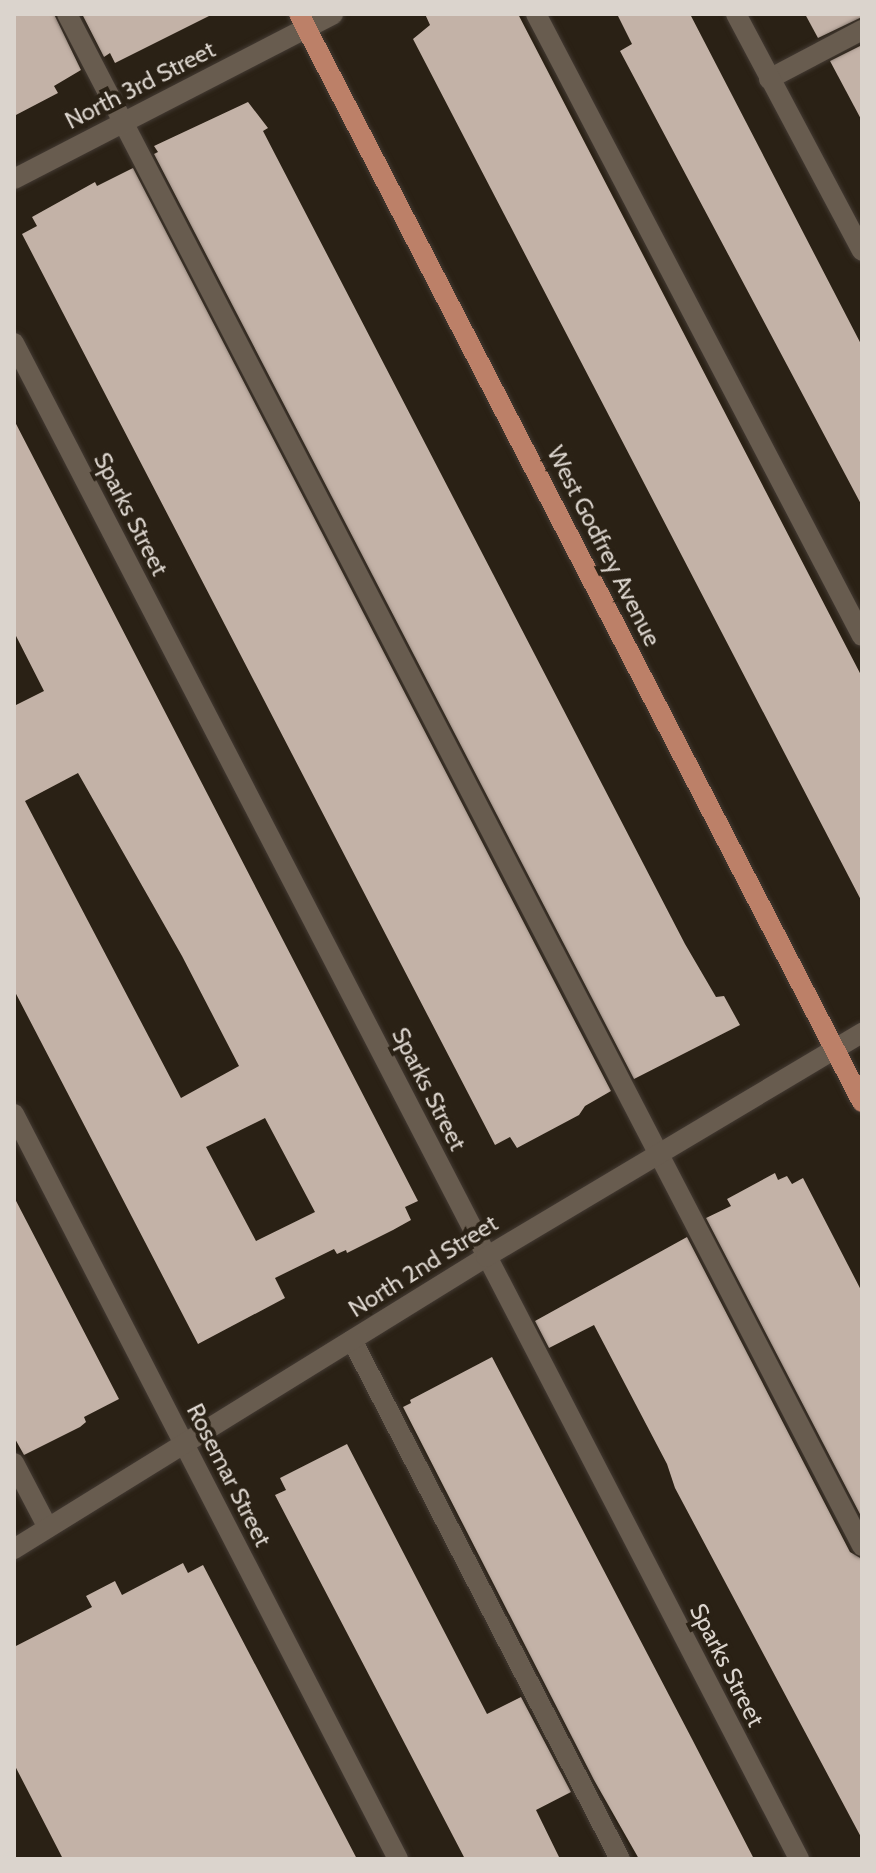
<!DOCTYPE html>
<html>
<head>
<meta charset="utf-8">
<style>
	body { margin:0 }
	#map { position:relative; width:876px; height:1873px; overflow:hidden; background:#2a2115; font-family:Cabin,sans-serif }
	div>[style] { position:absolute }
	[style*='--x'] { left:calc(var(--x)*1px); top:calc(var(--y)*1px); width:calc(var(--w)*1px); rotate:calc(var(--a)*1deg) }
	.building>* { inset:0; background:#c3b2a7 }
	.roads { filter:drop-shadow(0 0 2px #433a33) drop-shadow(0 0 2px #433a33) }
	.service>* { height:20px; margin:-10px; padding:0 10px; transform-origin:10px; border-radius:10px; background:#685c4f }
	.minor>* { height:20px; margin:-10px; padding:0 10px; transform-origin:10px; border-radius:10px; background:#685c4f }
	.tertiary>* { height:20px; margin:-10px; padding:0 10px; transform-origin:10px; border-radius:10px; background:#685c4f }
	.primary>* { height:20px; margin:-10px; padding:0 10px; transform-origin:10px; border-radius:10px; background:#bc8068 }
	span { translate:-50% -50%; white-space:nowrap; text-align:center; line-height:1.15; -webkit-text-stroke:8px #2a2115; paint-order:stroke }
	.street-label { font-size:24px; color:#dbd4cd }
	.frame { position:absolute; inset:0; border:16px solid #dbd4cd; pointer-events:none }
</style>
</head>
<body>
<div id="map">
	<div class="building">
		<i style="clip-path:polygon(14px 14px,54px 14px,81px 70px,54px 86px,58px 93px,14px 116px)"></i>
		<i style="clip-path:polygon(82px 14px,213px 14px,115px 63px,110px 53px,104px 57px)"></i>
		<i style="clip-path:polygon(425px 14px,518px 14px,862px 677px,862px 902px,413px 39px,430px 25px)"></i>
		<i style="clip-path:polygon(617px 14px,690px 14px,862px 346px,862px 506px,620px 51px,632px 44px)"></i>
		<i style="clip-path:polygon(805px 14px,862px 14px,862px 17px,818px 38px)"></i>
		<i style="clip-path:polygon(862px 45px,862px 121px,830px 61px)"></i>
		<i style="clip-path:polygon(248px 102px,268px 128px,263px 131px,685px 944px,716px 997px,724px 996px,740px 1025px,634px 1079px,154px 154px,158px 152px,154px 146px)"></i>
		<i style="clip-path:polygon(133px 168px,611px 1091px,585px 1106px,579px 1115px,517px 1148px,510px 1137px,495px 1145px,22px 234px,37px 226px,32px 217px,95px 182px,97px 186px)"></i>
		<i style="clip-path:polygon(evenodd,14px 420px,418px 1201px,405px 1207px,411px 1220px,393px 1230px,347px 1253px,346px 1250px,337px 1254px,334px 1249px,275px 1278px,285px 1298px,198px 1344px,14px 990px,14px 706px,44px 691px,14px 632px,14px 420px,78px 773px,182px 956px,239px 1066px,181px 1098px,25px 801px,78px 773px,14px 420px,265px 1118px,315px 1212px,256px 1241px,206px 1147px,265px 1118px)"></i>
		<i style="clip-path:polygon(775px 1173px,778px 1180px,787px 1176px,792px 1184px,803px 1178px,862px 1292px,862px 1518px,706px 1218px,731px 1206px,727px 1199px)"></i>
		<i style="clip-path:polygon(14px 1197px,119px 1399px,84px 1417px,86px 1422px,80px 1427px,24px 1455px,14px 1437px)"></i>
		<i style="clip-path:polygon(687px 1237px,850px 1552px,862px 1559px,862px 1839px,675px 1488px,667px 1464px,594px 1325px,549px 1348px,535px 1321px)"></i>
		<i style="clip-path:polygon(492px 1357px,692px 1739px,754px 1859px,639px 1859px,594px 1780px,403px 1407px,411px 1403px,410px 1400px)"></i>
		<i style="clip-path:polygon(347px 1444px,487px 1714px,521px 1697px,571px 1792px,536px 1810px,560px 1859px,465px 1859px,275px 1495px,286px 1490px,280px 1478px)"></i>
		<i style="clip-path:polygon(183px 1563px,188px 1573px,203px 1565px,357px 1859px,63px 1859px,14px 1764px,14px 1647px,92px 1607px,86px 1596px,115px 1581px,122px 1595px)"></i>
	</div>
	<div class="roads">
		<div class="service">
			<i style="--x:67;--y:14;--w:1726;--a:62.57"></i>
			<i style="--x:536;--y:14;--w:702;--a:62.34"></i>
			<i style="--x:769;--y:79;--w:105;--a:-27.8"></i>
			<i style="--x:352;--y:1340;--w:584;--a:62.69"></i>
			<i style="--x:14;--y:1463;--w:73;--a:62.4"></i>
		</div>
		<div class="minor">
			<i style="--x:736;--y:14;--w:268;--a:62"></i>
			<i style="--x:14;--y:179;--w:359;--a:-27.3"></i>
			<i style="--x:14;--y:343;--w:1707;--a:62.62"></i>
			<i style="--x:14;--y:1114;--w:838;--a:62.73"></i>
		</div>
		<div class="tertiary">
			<i style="--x:14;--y:1549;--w:555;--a:-31.74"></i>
			<i style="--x:486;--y:1257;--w:438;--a:-30.8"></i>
		</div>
		<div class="primary">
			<i style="--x:299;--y:14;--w:1225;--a:62.64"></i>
		</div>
	</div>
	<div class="street-label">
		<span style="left:140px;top:85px;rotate:-27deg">North 3rd Street</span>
		<span style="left:131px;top:514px;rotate:63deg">Sparks Street</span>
		<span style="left:604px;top:546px;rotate:63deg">West Godfrey Avenue</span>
		<span style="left:429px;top:1089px;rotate:63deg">Sparks Street</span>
		<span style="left:423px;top:1266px;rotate:-32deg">North 2nd Street</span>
		<span style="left:229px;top:1475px;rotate:63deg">Rosemar Street</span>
		<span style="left:727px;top:1665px;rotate:63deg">Sparks Street</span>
	</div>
	<div class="frame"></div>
</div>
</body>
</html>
